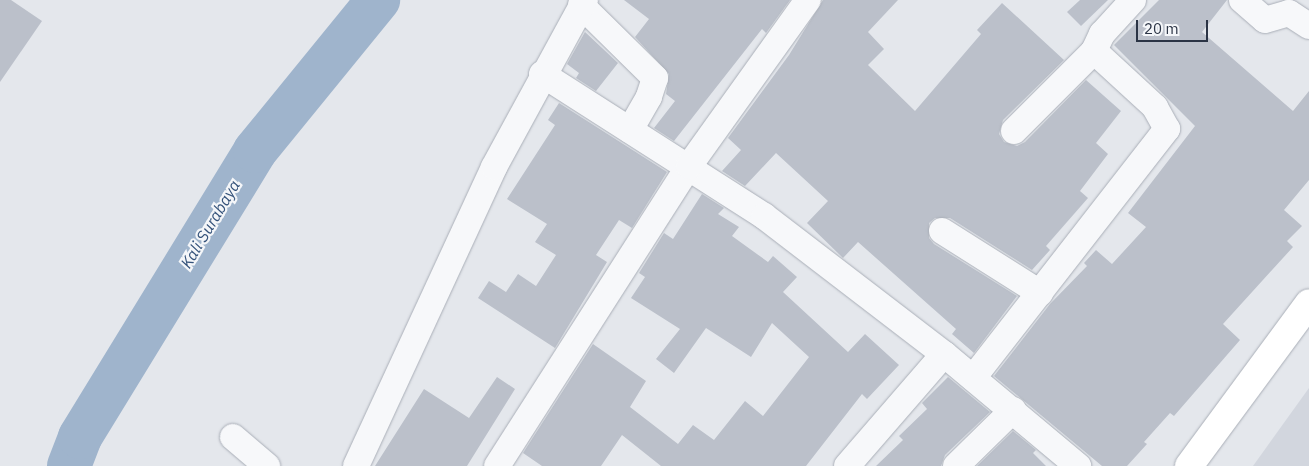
<!DOCTYPE html>
<html>
<head>
<meta charset="utf-8">
<style>
	body { margin:0 }
	#map { position:relative; width:1309px; height:466px; overflow:hidden; background:#e4e7ec; font-family:"IBM Plex Sans",sans-serif }
	div>[style] { position:absolute }
	[style*='--x'] { left:calc(var(--x)*1px); top:calc(var(--y)*1px); width:calc(var(--w)*1px); rotate:calc(var(--a)*1deg) }
	.built>* { inset:0; background:#d2d6de }
	.river>* { height:44px; margin:-22px; padding:0 22px; transform-origin:22px; border-radius:22px; background:#9fb4cc }
	.building>* { inset:0; background:#bbc0ca }
	.roads { filter:drop-shadow(0 0 1px #a9aeb7) drop-shadow(0 0 1px #a9aeb7) }
	.street>* { height:26px; margin:-13px; padding:0 13px; transform-origin:13px; border-radius:13px; background:#f7f8fa }
	.primary>* { height:28px; margin:-14px; padding:0 14px; transform-origin:14px; border-radius:14px; background:#fff }
	span { translate:-50% -50%; white-space:nowrap; text-align:center; line-height:1.15; -webkit-text-stroke:4.5px #f4f6f9; paint-order:stroke }
	.water-label { font-size:16px; color:#34527a; font-style:italic }
	.scale { position:absolute; left:1136px; top:20px; width:72px; height:22px; box-sizing:border-box; border:2px solid #2b3445; border-top:0; padding-left:6px; font-size:15px; line-height:18px; white-space:nowrap; color:#2b3445; -webkit-text-stroke:4px #f4f6f9; paint-order:stroke }
</style>
</head>
<body>
<div id="map">
	<div class="built">
		<i style="clip-path:polygon(1309px 388px,1309px 466px,1253px 466px)"></i>
	</div>
	<div class="river">
		<i style="--x:69;--y:466;--w:31;--a:-69"></i>
		<i style="--x:80;--y:437;--w:335;--a:-58.5"></i>
		<i style="--x:255;--y:151;--w:195;--a:-50.8"></i>
	</div>
	<div class="building">
		<i style="clip-path:polygon(0 0,11px 0,42px 21px,0 82px)"></i>
		<i style="clip-path:polygon(624px 0,790px 0,766px 33px,762px 29px,674px 141px,654px 128px,675px 101px,666px 94px,669px 74px,635px 37px,649px 19px)"></i>
		<i style="clip-path:polygon(823px 0,898px 0,868px 32px,884px 49px,868px 65px,915px 111px,981px 34px,977px 30px,1002px 3px,1064px 60px,1003px 120px,999px 134px,1004px 142px,1017px 146px,1025px 142px,1086px 80px,1121px 111px,1096px 143px,1108px 154px,1080px 191px,1088px 198px,1046px 246px,1050px 250px,1032px 270px,950px 218px,935px 218px,929px 223px,929px 238px,934px 244px,1017px 296px,971px 357px,974px 353px,952px 334px,956px 329px,858px 242px,843px 258px,807px 223px,828px 201px,776px 153px,745px 186px,722px 171px,741px 150px,728px 138px,789px 55px)"></i>
		<i style="clip-path:polygon(1080px 0,1108px 0,1081px 26px,1067px 12px)"></i>
		<i style="clip-path:polygon(1159px 0,1227px 0,1202px 32px,1293px 111px,1309px 91px,1309px 180px,1284px 210px,1302px 226px,1287px 241px,1293px 247px,1223px 324px,1240px 340px,1174px 416px,1170px 413px,1144px 442px,1147px 444px,1127px 466px,1102px 466px,994px 376px,1050px 304px,1087px 266px,1084px 263px,1096px 250px,1112px 264px,1146px 227px,1128px 213px,1195px 126px,1114px 45px)"></i>
		<i style="clip-path:polygon(585px 32px,618px 63px,596px 91px,576px 78px,579px 73px,567px 64px)"></i>
		<i style="clip-path:polygon(559px 103px,667px 172px,632px 228px,619px 220px,596px 255px,607px 262px,555px 348px,478px 298px,489px 281px,506px 292px,518px 274px,536px 286px,556px 255px,535px 242px,547px 224px,507px 199px,555px 125px,548px 120px)"></i>
		<i style="clip-path:polygon(702px 194px,724px 208px,718px 214px,739px 227px,732px 236px,768px 262px,773px 256px,797px 277px,783px 292px,848px 352px,865px 334px,899px 365px,867px 399px,862px 394px,806px 466px,661px 466px,622px 435px,601px 466px,542px 466px,523px 453px,593px 344px,646px 381px,630px 407px,678px 444px,693px 425px,714px 440px,745px 401px,763px 416px,809px 357px,772px 323px,751px 357px,706px 328px,674px 373px,656px 359px,680px 329px,631px 298px,645px 277px,639px 273px,664px 233px,673px 239px)"></i>
		<i style="clip-path:polygon(497px 377px,515px 389px,467px 466px,375px 466px,424px 389px,469px 418px)"></i>
		<i style="clip-path:polygon(948px 377px,990px 412px,945px 455px,941px 466px,876px 466px,903px 440px,899px 436px,927px 409px,922px 403px)"></i>
		<i style="clip-path:polygon(1013px 431px,1036px 450px,1033px 453px,1046px 466px,977px 466px)"></i>
	</div>
	<div class="roads">
		<div class="street">
			<i style="--x:1242;--y:0;--w:30;--a:41"></i>
			<i style="--x:1265;--y:20;--w:25;--a:-16"></i>
			<i style="--x:1289;--y:13;--w:24;--a:33"></i>
			<i style="--x:581;--y:5;--w:104;--a:44.6"></i>
			<i style="--x:655;--y:78;--w:20;--a:108"></i>
			<i style="--x:649;--y:97;--w:38;--a:120"></i>
			<i style="--x:542;--y:74;--w:264;--a:32.6"></i>
			<i style="--x:764;--y:216;--w:227;--a:37.5"></i>
			<i style="--x:944;--y:354;--w:175;--a:39.9"></i>
			<i style="--x:1014;--y:131;--w:113;--a:-45"></i>
			<i style="--x:942;--y:231;--w:116;--a:32.3"></i>
			<i style="--x:973;--y:378;--w:316;--a:-52.1"></i>
			<i style="--x:1167;--y:129;--w:25;--a:-119"></i>
			<i style="--x:1155;--y:107;--w:83;--a:-137.4"></i>
			<i style="--x:1094;--y:51;--w:19;--a:-65"></i>
			<i style="--x:1102;--y:34;--w:46;--a:-47.6"></i>
			<i style="--x:233;--y:437;--w:45;--a:40.5"></i>
			<i style="--x:356;--y:466;--w:329;--a:-65.2"></i>
			<i style="--x:494;--y:167;--w:190;--a:-61.4"></i>
			<i style="--x:497;--y:466;--w:356;--a:-57.4"></i>
			<i style="--x:689;--y:166;--w:204;--a:-54.4"></i>
			<i style="--x:847;--y:466;--w:148;--a:-49.1"></i>
			<i style="--x:956;--y:466;--w:80;--a:-44.5"></i>
		</div>
		<div class="primary">
			<i style="--x:1189;--y:466;--w:202;--a:-53.6"></i>
		</div>
	</div>
	<div class="water-label">
		<span style="left:210px;top:224px;rotate:-59deg">Kali Surabaya</span>
	</div>
	<div class="scale">20 m</div>
</div>
</body>
</html>
